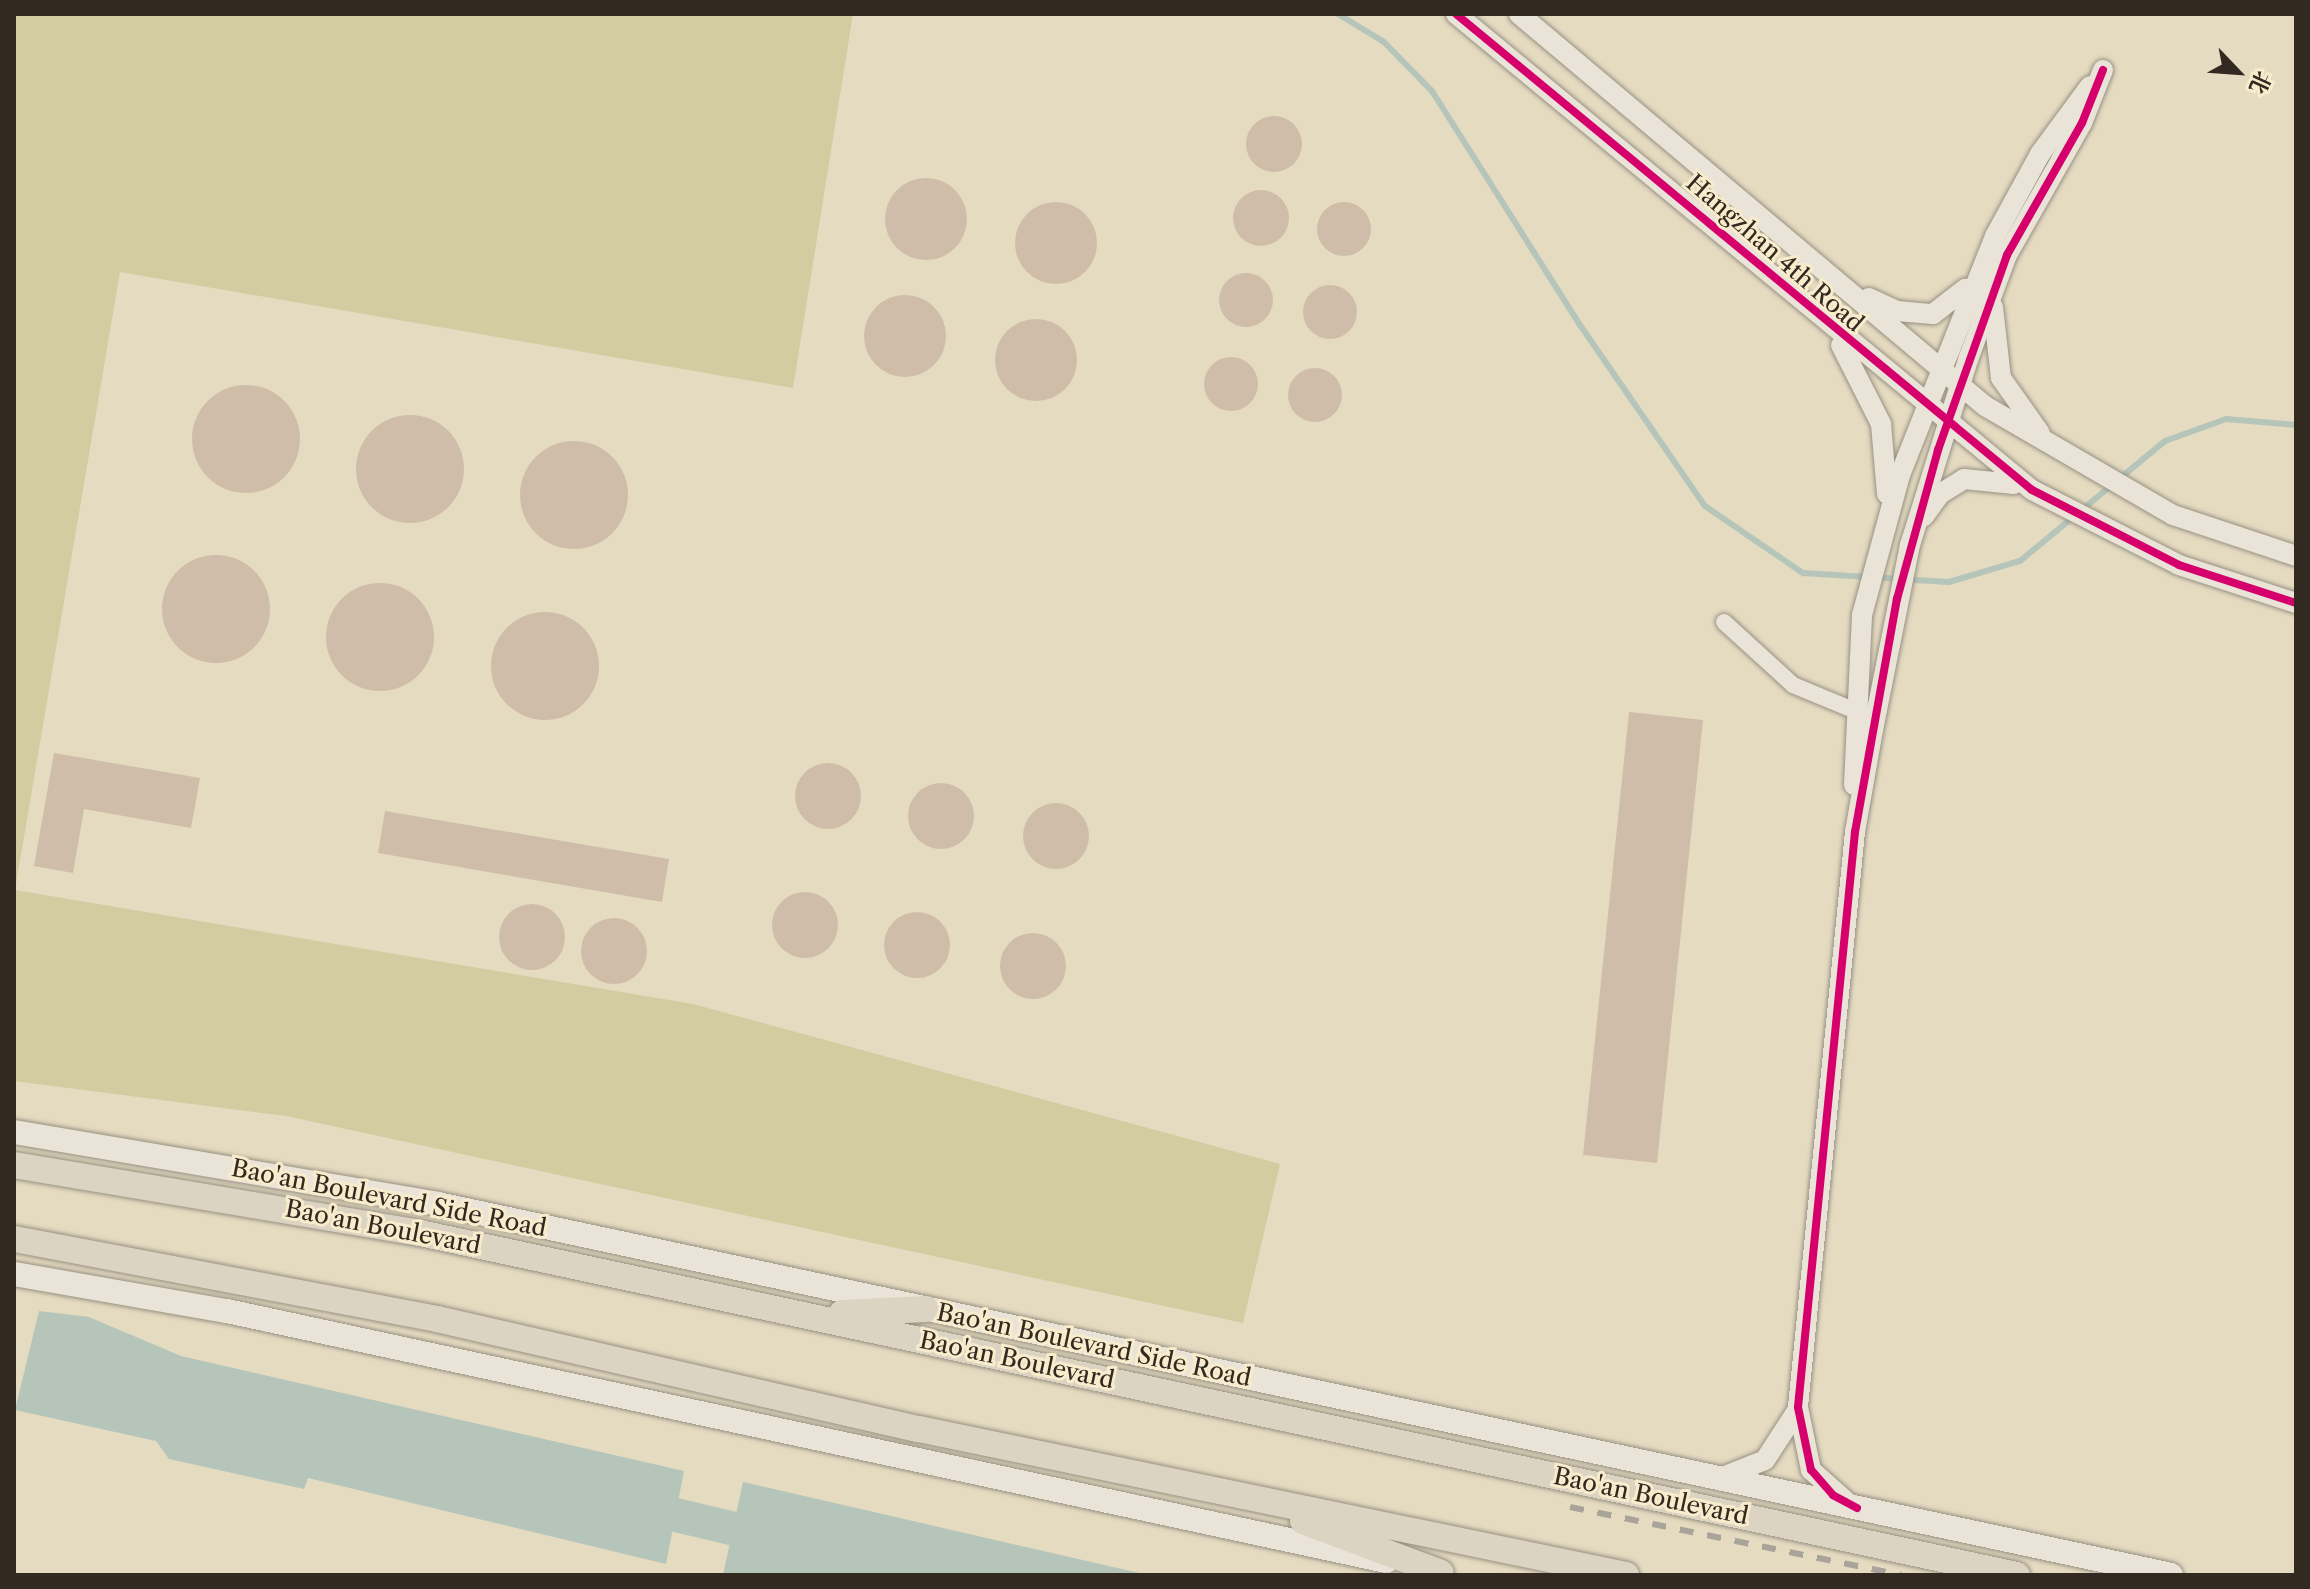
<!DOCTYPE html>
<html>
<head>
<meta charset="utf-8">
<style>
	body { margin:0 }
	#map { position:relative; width:2310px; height:1589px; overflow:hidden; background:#e5dbc1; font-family:"Libre Caslon Text","Noto Serif SC",serif }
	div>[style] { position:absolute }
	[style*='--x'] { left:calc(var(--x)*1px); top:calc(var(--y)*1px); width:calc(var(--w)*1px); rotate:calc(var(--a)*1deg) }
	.green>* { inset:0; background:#d2cda1 }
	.water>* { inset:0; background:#b5c5ba }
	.stream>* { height:6px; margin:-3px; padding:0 3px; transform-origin:3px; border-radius:3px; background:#b5c5ba }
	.river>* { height:34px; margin:-17px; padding:0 17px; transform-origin:17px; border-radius:17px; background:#b5c5ba }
	.building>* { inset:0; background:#d0bda9 }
	.round { border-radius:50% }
	.roads { filter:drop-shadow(0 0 2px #979182) drop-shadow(0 0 2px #979182) }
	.minor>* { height:16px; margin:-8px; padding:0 8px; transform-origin:8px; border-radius:8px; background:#e9e4d7 }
	.tertiary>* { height:20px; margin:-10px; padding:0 10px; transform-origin:10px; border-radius:10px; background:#e9e4d7 }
	.secondary>* { height:24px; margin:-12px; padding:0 12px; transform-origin:12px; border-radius:12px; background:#e9e4d7 }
	.primary>* { height:26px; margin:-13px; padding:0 13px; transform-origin:13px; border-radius:13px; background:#dcd4c2 }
	.rail>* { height:6px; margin-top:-3px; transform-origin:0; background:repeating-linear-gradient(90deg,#a9a49a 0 14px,transparent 0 28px) }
	.cycleway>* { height:8px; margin:-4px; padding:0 4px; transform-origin:4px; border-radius:4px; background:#d6006c }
	span { translate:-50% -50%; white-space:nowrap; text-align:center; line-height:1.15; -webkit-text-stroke:6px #f8eccd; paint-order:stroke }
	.street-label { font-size:24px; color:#322920 }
	.frame { position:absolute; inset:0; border:16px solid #322920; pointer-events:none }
	.north { position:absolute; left:2198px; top:32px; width:80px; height:80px; -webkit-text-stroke:6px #f8eccd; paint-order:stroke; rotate:115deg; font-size:22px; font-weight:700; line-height:32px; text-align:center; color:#322920 }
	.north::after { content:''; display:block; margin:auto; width:28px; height:36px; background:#322920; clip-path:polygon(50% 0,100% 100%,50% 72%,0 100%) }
</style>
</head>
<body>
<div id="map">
	<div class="green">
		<i style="clip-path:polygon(14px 14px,853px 14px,793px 388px,120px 272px,15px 890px,693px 1004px,1280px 1164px,1243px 1323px,286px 1116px,14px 1081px)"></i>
	</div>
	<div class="water">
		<i style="clip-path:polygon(39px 1311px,89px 1317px,181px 1356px,684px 1471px,666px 1564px,308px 1478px,304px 1489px,169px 1459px,156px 1441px,15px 1410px)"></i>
		<i style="clip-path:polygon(743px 1482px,1148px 1575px,723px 1575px)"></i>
	</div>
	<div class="stream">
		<i style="--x:1338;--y:14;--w:54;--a:31.3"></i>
		<i style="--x:1384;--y:42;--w:69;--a:45.6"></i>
		<i style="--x:1432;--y:91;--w:277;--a:57.7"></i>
		<i style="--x:1580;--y:325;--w:220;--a:55.4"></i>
		<i style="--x:1705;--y:506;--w:119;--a:34.4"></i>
		<i style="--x:1803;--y:573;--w:146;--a:3.5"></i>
		<i style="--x:1949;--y:582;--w:74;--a:-16.5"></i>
		<i style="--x:2020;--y:561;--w:188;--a:-39.6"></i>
		<i style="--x:2165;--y:441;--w:65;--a:-19.8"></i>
		<i style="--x:2226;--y:419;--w:70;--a:4.9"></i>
	</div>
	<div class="river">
		<i style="--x:630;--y:1504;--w:151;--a:13.4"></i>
	</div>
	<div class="building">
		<i class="round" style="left:1246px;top:116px;width:56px;height:56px"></i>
		<i class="round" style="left:885px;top:178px;width:82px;height:82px"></i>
		<i class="round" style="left:1233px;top:190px;width:56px;height:56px"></i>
		<i class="round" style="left:1015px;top:202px;width:82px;height:82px"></i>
		<i class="round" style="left:1317px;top:202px;width:54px;height:54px"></i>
		<i class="round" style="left:1219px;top:273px;width:54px;height:54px"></i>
		<i class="round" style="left:1303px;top:285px;width:54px;height:54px"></i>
		<i class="round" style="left:864px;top:295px;width:82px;height:82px"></i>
		<i class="round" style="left:995px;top:319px;width:82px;height:82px"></i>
		<i class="round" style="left:1204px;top:357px;width:54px;height:54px"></i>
		<i class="round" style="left:1288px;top:368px;width:54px;height:54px"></i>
		<i class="round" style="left:192px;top:385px;width:108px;height:108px"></i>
		<i class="round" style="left:356px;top:415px;width:108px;height:108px"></i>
		<i class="round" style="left:520px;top:441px;width:108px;height:108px"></i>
		<i class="round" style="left:162px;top:555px;width:108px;height:108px"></i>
		<i class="round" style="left:326px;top:583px;width:108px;height:108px"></i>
		<i class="round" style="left:491px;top:612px;width:108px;height:108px"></i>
		<i style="clip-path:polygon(1629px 712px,1703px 720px,1657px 1163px,1583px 1155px)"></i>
		<i style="clip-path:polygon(54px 753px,200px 778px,191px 828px,84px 809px,73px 873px,34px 866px)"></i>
		<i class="round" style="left:795px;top:763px;width:66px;height:66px"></i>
		<i class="round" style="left:908px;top:783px;width:66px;height:66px"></i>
		<i class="round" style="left:1023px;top:803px;width:66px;height:66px"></i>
		<i style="clip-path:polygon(385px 811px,669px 859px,662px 902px,378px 853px)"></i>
		<i class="round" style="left:772px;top:892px;width:66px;height:66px"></i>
		<i class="round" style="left:499px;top:904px;width:66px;height:66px"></i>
		<i class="round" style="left:884px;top:912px;width:66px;height:66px"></i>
		<i class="round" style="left:581px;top:918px;width:66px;height:66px"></i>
		<i class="round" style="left:1000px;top:933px;width:66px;height:66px"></i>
	</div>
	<div class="roads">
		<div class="minor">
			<i style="--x:1724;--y:622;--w:93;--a:42.4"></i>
			<i style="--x:1793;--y:685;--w:65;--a:22.6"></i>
		</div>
		<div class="tertiary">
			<i style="--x:1456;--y:14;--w:747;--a:39.57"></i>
			<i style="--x:2032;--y:490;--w:165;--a:27"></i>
			<i style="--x:2179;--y:565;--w:123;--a:18"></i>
			<i style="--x:1519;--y:14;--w:609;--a:40.07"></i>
			<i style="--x:1985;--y:406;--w:217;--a:30.1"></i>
			<i style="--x:2173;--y:515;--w:130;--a:18.4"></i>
			<i style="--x:1869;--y:298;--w:31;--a:25"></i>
			<i style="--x:1897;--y:311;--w:36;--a:5"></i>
			<i style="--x:1933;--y:314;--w:41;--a:-38"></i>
			<i style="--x:1993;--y:307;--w:71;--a:83.6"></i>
			<i style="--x:2001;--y:378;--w:67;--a:54.7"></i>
			<i style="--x:1841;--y:345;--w:89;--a:63.1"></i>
			<i style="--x:1881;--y:424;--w:70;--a:85.1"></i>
			<i style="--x:1924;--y:516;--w:27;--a:-54"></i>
			<i style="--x:1940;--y:494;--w:28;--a:-32"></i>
			<i style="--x:1964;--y:479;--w:50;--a:5.7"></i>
			<i style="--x:1854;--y:785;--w:170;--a:-87.3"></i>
			<i style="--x:1862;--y:615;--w:145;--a:-74.8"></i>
			<i style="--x:1900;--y:475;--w:257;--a:-68.3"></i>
			<i style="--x:1995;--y:236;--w:94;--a:-61.2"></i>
			<i style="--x:2040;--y:154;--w:84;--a:-53.7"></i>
			<i style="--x:1720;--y:1478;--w:48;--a:-21.8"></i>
			<i style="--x:1765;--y:1460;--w:59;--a:-56.9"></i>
			<i style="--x:1848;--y:1503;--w:50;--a:-138.3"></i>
			<i style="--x:1811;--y:1470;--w:64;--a:-101.7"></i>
			<i style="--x:1798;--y:1407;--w:578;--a:-84.34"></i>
			<i style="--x:1855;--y:832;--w:104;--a:-80"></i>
			<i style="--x:1873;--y:730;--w:189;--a:-78.7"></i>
			<i style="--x:1910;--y:545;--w:197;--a:-72.6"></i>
			<i style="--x:1969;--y:357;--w:109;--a:-69.6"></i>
			<i style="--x:2007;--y:255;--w:152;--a:-60.4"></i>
			<i style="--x:2082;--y:123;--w:57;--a:-68.4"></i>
		</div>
		<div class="secondary">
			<i style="--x:14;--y:1132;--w:430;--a:9.6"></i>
			<i style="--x:438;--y:1204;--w:1772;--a:12.08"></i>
			<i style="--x:14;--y:1274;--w:216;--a:9.9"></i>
			<i style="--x:227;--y:1311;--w:1186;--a:12.17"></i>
		</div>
		<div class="primary">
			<i style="--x:14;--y:1165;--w:412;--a:9.5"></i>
			<i style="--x:420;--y:1233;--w:1633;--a:12.09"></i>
			<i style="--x:14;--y:1239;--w:430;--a:10.7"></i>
			<i style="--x:437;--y:1319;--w:494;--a:12.9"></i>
			<i style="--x:919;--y:1429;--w:722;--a:11.67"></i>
			<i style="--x:842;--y:1313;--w:84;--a:-2.7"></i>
			<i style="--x:1303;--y:1521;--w:147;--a:20.6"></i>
		</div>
	</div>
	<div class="rail">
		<i style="--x:1570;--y:1507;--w:338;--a:11.6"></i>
	</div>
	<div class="cycleway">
		<i style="--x:1456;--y:14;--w:747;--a:39.57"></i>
		<i style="--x:2032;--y:490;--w:165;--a:27"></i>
		<i style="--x:2179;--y:565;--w:123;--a:18"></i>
		<i style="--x:1857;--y:1508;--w:27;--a:-152"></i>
		<i style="--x:1833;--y:1495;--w:33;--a:-131"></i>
		<i style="--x:1811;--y:1470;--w:64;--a:-101.7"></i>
		<i style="--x:1798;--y:1407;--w:578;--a:-84.34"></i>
		<i style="--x:1855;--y:832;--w:237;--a:-79.8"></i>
		<i style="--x:1897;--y:599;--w:155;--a:-74.6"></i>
		<i style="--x:1938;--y:450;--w:207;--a:-70.5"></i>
		<i style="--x:2007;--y:255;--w:152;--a:-60.4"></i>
		<i style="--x:2082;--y:123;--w:57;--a:-68.4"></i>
	</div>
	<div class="street-label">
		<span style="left:1775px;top:253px;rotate:41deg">Hangzhan 4th Road</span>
		<span style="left:389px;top:1198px;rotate:11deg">Bao'an Boulevard Side Road</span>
		<span style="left:383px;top:1227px;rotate:11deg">Bao'an Boulevard</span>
		<span style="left:1094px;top:1345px;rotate:12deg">Bao'an Boulevard Side Road</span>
		<span style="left:1017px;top:1360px;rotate:12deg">Bao'an Boulevard</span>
		<span style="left:1651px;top:1496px;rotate:12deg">Bao'an Boulevard</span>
	</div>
	<div class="frame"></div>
	<div class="north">北</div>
</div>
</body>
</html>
